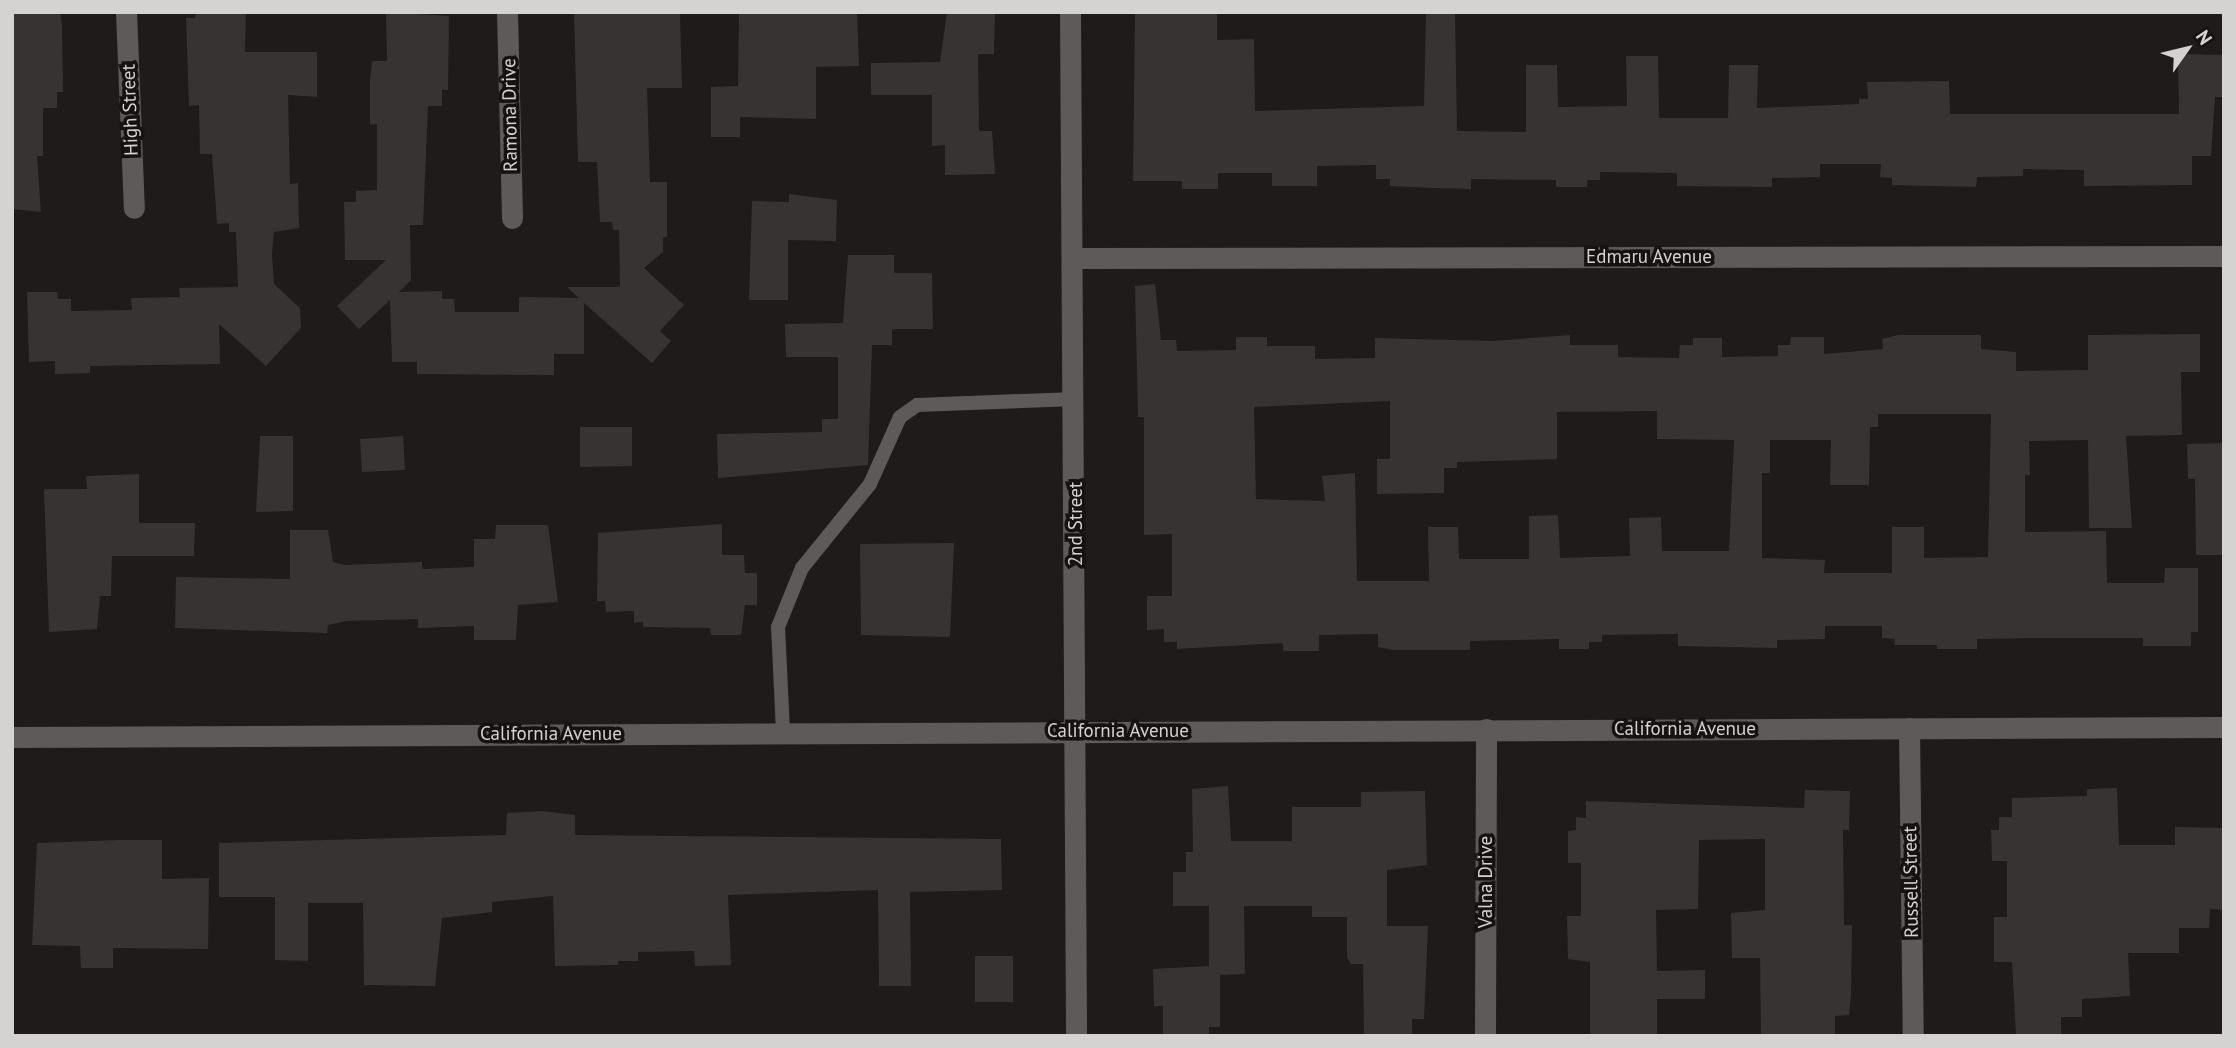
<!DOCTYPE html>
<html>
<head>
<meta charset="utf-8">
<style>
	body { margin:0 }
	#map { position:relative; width:2236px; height:1048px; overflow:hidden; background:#1f1b1b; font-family:"PT Sans",sans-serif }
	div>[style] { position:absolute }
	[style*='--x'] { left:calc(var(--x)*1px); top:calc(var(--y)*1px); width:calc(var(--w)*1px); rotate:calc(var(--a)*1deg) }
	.building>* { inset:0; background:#363332 }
	.lane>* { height:14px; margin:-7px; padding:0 7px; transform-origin:7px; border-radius:7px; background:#5e5a5a }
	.street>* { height:21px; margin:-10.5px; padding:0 10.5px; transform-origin:10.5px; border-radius:10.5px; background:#5e5a5a }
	span { translate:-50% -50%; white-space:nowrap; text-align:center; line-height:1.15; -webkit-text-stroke:7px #161212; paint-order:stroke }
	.street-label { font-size:19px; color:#d5d3d2 }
	.frame { position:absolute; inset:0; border:14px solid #d5d3d2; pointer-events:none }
	.north { position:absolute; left:2152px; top:14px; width:70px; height:70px; -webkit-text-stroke:5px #161212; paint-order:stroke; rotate:56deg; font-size:19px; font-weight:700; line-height:28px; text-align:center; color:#d5d3d2 }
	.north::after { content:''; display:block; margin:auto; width:24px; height:32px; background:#d5d3d2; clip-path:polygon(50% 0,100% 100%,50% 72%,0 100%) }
</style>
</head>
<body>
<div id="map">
	<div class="building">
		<i style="clip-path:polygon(12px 12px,60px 12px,62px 25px,63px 92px,57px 92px,57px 108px,43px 108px,43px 156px,37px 156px,41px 212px,12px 209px)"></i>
		<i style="clip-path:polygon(196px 12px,246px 12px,245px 52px,317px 52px,317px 97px,288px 95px,290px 184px,298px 183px,299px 228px,274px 232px,272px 253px,274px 284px,300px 308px,301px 328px,266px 366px,219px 324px,220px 364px,90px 366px,90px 373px,55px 374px,55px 361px,29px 362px,27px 292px,57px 292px,58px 299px,71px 299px,71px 311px,132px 310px,131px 298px,180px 297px,179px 288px,238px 287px,236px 232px,229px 232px,229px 223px,217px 224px,212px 154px,200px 154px,199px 105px,189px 106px,186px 18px,195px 18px)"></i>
		<i style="clip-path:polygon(386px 12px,449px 16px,448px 90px,442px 90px,442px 106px,428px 106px,423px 225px,410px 225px,411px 280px,399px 292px,442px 291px,442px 299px,454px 299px,455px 312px,519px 312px,519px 297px,579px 298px,567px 287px,620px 287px,619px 230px,613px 230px,612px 222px,600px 222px,597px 162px,578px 162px,574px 12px,680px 12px,682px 88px,647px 88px,650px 182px,667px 182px,667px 237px,663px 237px,663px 252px,644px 268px,684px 305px,660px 331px,671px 341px,652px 363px,584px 303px,584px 354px,554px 354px,554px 375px,417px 374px,417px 362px,392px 362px,390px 300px,359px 329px,337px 306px,386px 260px,345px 260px,344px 202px,356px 202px,356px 191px,377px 190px,377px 124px,370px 125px,370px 81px,372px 61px,387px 61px)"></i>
		<i style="clip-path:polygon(739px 12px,857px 12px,859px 66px,816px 67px,816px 119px,740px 117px,740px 137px,711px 137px,711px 87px,738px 86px)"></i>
		<i style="clip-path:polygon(947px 12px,995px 12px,994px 54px,978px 54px,979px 131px,992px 131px,995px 174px,945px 175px,945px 145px,932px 146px,932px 95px,871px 95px,871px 63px,940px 62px)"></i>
		<i style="clip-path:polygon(1135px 12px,1217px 12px,1217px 40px,1254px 39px,1255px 111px,1424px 106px,1426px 12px,1455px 12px,1457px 131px,1526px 132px,1526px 65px,1557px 65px,1558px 107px,1627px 106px,1626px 56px,1658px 56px,1659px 118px,1728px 118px,1729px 65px,1758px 65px,1757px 108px,1859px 104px,1859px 99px,1868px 99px,1867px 82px,1949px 81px,1950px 114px,2179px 114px,2178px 54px,2224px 55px,2224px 97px,2215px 97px,2211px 156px,2192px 156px,2192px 185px,2084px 186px,2084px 170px,2023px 169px,2023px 176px,1977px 177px,1976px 187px,1892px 185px,1892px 178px,1880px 177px,1881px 164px,1820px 164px,1820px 177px,1772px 178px,1772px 187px,1677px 186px,1677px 173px,1600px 172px,1600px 180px,1587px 180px,1587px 187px,1556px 187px,1556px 180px,1471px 179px,1471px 189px,1434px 188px,1390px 186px,1390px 179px,1376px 179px,1376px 165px,1317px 166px,1317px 186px,1272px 186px,1272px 173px,1218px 173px,1218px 189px,1182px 189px,1182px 181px,1133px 181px)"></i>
		<i style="clip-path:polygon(789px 194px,837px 200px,836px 241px,788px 240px,788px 300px,749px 300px,752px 201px,789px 202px)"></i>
		<i style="clip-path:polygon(848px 255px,894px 255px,894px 273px,932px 273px,933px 329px,892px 329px,892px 345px,872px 345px,868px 465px,718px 478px,717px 434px,822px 432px,822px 419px,838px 419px,838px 357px,786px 357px,785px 324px,843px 323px)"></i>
		<i style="clip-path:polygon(evenodd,1155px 284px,1161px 340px,1176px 340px,1177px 351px,1236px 350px,1236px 337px,1267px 337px,1267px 346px,1315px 346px,1315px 359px,1375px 358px,1375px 338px,1493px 341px,1570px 335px,1570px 345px,1618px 345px,1618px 357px,1679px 358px,1680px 345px,1693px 345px,1693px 338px,1722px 338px,1722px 357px,1778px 356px,1778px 345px,1790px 345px,1791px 337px,1824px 337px,1824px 354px,1883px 349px,1882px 339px,1898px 335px,1981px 335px,1981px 349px,2016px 352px,2016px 371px,2088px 370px,2088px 335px,2200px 334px,2200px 372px,2181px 372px,2182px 435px,2126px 436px,2132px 528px,2089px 528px,2088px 440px,2029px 441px,2030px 475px,2025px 475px,2025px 532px,2106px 531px,2107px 583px,2164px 583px,2165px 568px,2198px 568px,2198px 632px,2191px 632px,2191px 646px,2143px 646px,2143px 638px,2040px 638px,1977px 639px,1977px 649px,1937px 649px,1937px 645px,1894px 645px,1895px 639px,1882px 638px,1882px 626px,1825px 626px,1825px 639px,1777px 640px,1777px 648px,1678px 646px,1678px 634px,1602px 635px,1602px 642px,1589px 642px,1589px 649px,1559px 649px,1559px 639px,1470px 641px,1470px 650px,1393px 650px,1378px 647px,1378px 634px,1319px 635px,1319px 651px,1283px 651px,1283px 643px,1177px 649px,1177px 642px,1164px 642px,1164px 629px,1147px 630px,1147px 596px,1172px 596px,1172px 534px,1144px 535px,1144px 417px,1138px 417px,1135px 286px,1155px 284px,1390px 401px,1390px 459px,1377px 459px,1377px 494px,1444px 493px,1444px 468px,1457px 468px,1457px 462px,1557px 459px,1557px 412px,1657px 411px,1657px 439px,1734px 440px,1729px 551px,1662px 551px,1661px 517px,1629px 518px,1630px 556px,1560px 558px,1558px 515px,1529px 516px,1529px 559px,1459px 559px,1458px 527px,1428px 527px,1429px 581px,1357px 581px,1355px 473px,1322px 476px,1325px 501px,1256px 499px,1254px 407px,1390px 401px,1155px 284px,1878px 414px,1991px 414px,1988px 557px,1924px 558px,1924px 527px,1892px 527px,1892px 573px,1824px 573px,1825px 560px,1762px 558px,1762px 473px,1770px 473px,1770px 440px,1831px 440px,1830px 485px,1869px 485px,1870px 427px,1878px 427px,1878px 414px)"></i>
		<i style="clip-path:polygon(580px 427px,632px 427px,632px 466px,580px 467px)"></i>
		<i style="clip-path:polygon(260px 436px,293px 436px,293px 511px,256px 512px)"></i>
		<i style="clip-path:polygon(403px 436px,405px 470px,362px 472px,360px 439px)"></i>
		<i style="clip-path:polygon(2224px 443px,2224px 555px,2196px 555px,2195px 479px,2188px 479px,2187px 444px)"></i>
		<i style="clip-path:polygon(139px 474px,139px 523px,195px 523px,194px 556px,112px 556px,111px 596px,100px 596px,97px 629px,49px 632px,44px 489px,87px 489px,86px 476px)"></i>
		<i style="clip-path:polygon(722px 524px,722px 555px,744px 555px,745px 573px,757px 573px,757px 605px,745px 605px,741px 635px,711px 635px,710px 628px,643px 627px,643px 622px,634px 623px,634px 611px,606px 612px,605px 601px,597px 601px,598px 533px)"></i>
		<i style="clip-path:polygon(496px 525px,548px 525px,558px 602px,518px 605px,516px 640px,474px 640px,474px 626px,418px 628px,418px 619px,346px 621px,328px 625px,327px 633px,175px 628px,176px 577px,290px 579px,290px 530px,328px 530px,333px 562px,345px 565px,422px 562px,422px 569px,474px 567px,474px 539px,495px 539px)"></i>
		<i style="clip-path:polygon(954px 543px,950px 637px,861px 635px,860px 544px)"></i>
		<i style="clip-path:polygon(1228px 786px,1231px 841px,1292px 841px,1292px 807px,1361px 807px,1361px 792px,1425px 791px,1427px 865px,1387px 870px,1387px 926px,1428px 926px,1424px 1019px,1412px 1019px,1412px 1036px,1364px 1036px,1363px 964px,1351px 964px,1347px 957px,1347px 917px,1312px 917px,1312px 906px,1244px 906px,1245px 974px,1220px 975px,1220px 1027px,1209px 1027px,1209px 1036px,1163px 1036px,1163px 1006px,1154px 1006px,1153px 969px,1209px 966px,1209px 906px,1173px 906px,1173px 872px,1186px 872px,1186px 852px,1193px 852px,1192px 789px)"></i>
		<i style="clip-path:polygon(2117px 788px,2119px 845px,2175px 845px,2175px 827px,2224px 828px,2224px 910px,2210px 909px,2209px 928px,2179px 928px,2179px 953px,2128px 953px,2130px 996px,2082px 999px,2082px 1017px,2061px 1017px,2061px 1036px,2016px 1036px,2012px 962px,1994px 962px,1994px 917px,2007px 917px,2007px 861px,1992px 861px,1991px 830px,1999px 830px,1999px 817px,2012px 817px,2012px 798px,2087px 796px,2087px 789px)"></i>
		<i style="clip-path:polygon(1805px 790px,1850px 791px,1849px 830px,1843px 830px,1844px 925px,1852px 925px,1851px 996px,1849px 1015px,1835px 1016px,1835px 1036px,1761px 1036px,1760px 958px,1732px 958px,1731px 913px,1765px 910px,1765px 839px,1699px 840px,1698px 909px,1656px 910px,1657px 971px,1705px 970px,1705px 999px,1657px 999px,1657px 1036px,1590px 1036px,1590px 962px,1568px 959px,1567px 916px,1581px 916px,1581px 863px,1568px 863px,1568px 831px,1576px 830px,1576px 817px,1586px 818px,1586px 801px,1804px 808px)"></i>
		<i style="clip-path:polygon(542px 811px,575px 815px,575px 835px,1001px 839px,1002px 890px,910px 892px,911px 986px,879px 986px,878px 890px,728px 895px,731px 965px,695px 966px,694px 951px,638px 952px,638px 961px,618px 961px,618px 965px,555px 966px,553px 896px,492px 902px,492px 912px,442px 918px,435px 986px,364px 985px,363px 903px,308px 903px,308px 961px,275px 960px,275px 897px,219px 897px,219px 843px,506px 835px,507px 813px)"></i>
		<i style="clip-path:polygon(120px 840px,162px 840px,162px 879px,209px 878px,208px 949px,113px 948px,113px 968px,81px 968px,80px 946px,32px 945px,37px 843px)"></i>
		<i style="clip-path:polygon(975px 956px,1013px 956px,1013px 1002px,975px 1002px)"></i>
	</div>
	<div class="lane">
		<i style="--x:783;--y:732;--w:105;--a:-92.7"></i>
		<i style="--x:778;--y:627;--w:64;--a:-67.9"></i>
		<i style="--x:802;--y:568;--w:108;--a:-51"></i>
		<i style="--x:870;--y:484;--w:73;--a:-65.9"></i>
		<i style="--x:900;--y:417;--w:21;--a:-35"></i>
		<i style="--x:917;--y:405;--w:159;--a:-2.2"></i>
	</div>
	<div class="street">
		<i style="--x:126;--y:12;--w:196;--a:87.7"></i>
		<i style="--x:507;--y:12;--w:206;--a:88.6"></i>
		<i style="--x:1070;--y:12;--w:1024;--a:89.66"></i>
		<i style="--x:1074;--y:258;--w:1150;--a:-0.1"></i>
		<i style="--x:1909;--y:728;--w:308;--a:89.3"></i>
		<i style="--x:12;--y:737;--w:2212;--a:-0.26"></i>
		<i style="--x:1485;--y:1036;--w:307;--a:-89.8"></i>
	</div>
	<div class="street-label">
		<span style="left:130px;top:110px;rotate:-92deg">High Street</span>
		<span style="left:510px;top:115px;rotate:-91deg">Ramona Drive</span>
		<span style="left:1649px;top:257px">Edmaru Avenue</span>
		<span style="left:1076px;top:524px;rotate:-90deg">2nd Street</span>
		<span style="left:1685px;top:729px">California Avenue</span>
		<span style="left:1118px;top:731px">California Avenue</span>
		<span style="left:551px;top:734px">California Avenue</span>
		<span style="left:1486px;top:882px;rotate:-90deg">Valna Drive</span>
		<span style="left:1911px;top:882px;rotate:-91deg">Russell Street</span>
	</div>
	<div class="frame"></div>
	<div class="north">N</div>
</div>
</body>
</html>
